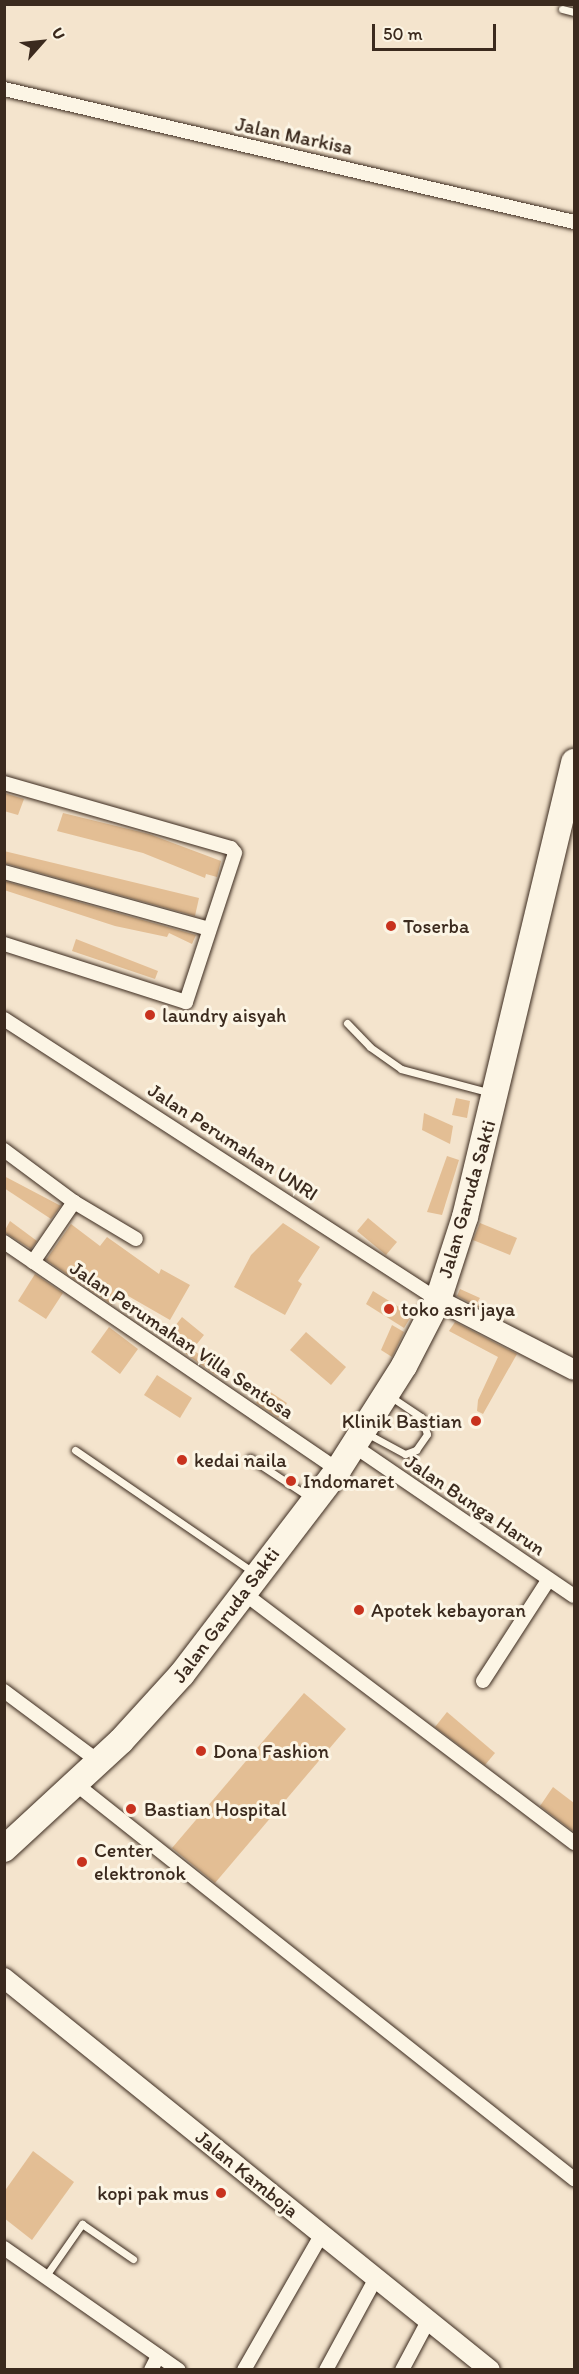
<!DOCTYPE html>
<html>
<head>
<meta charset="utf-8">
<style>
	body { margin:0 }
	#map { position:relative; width:579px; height:2374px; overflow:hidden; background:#f4e4cd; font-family:Itim,sans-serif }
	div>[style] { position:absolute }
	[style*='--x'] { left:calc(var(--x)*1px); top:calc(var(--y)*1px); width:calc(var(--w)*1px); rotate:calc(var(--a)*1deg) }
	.building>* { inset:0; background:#e3be94 }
	.roads { filter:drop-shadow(0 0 2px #3b2a1e) drop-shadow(0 0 2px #3b2a1e) }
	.lane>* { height:7px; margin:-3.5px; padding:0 3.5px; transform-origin:3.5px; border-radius:3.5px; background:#fcf5e5 }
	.street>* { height:14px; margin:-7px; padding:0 7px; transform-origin:7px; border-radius:7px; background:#fcf5e5 }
	.secondary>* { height:20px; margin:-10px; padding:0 10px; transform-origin:10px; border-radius:10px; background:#fcf5e5 }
	.highway>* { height:26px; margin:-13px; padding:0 13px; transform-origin:13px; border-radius:13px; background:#fcf5e5 }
	.dots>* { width:16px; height:16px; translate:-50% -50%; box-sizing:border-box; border:3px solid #fcf5e5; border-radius:50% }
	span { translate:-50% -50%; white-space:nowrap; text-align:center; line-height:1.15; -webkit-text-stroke:6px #fcf5e5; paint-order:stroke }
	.street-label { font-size:20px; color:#3b2a1e }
	.poi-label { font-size:20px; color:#3b2a1e }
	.left { translate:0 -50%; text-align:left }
	.right { translate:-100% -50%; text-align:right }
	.frame { position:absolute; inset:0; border:6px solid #3b2a1e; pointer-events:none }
	.north { position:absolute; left:12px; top:12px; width:60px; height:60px; -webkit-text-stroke:4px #fcf5e5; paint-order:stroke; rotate:63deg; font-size:16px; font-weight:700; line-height:24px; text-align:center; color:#3b2a1e }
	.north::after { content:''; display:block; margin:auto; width:21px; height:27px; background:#3b2a1e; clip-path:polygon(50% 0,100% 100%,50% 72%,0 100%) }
	.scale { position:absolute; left:372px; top:24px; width:124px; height:27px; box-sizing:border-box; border:3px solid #3b2a1e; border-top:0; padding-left:8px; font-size:18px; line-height:21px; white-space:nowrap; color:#3b2a1e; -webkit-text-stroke:4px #fcf5e5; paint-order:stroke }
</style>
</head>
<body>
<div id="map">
	<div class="building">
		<i style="clip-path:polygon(4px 793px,24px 799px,18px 815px,4px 811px)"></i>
		<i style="clip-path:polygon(63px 813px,149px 834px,221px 861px,217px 877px,206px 874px,205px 878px,143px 853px,57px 831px)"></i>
		<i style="clip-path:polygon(4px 851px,199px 898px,195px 916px,4px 863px)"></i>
		<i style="clip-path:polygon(4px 881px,196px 935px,192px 944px,169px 933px,167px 937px,115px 926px,4px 890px)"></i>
		<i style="clip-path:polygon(76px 939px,158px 971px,155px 979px,72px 951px)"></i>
		<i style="clip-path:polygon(456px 1098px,470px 1101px,467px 1118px,452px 1115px)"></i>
		<i style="clip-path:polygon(424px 1113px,453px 1126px,450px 1144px,422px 1130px)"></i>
		<i style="clip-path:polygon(447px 1156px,459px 1160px,442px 1215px,427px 1212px)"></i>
		<i style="clip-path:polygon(4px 1176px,61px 1206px,51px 1219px,4px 1188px)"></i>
		<i style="clip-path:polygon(368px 1218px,397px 1242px,386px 1255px,357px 1231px)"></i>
		<i style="clip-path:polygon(10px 1221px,37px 1241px,31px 1249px,4px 1232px)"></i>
		<i style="clip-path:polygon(283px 1223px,320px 1247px,298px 1281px,302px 1284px,285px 1315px,234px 1287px,251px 1255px)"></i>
		<i style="clip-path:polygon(480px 1223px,517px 1238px,510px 1255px,473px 1240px)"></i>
		<i style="clip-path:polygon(71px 1224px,100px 1246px,107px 1237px,159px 1274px,161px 1269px,190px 1285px,170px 1320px,123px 1293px,112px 1305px,46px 1260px)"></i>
		<i style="clip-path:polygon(35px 1274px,63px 1293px,46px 1319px,18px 1301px)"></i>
		<i style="clip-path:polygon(460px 1289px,480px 1298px,477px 1303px,495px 1316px,457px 1296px)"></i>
		<i style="clip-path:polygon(373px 1291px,412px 1315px,404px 1328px,366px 1304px)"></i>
		<i style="clip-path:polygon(182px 1317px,204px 1335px,192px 1350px,222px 1367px,217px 1376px,165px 1339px)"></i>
		<i style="clip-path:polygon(455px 1322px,517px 1354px,483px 1414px,477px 1411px,478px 1400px,498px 1357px,449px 1331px)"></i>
		<i style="clip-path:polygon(392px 1325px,404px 1332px,392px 1357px,381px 1350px)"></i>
		<i style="clip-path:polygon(109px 1327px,138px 1349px,120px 1374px,91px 1352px)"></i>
		<i style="clip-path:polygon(306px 1332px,346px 1367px,331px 1385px,290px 1350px)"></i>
		<i style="clip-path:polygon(157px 1375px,192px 1398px,180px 1418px,144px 1395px)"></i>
		<i style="clip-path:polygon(266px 1389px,287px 1403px,278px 1418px,256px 1403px)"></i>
		<i style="clip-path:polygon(304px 1693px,346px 1729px,215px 1883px,172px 1848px)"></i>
		<i style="clip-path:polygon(447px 1712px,495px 1753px,485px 1765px,435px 1727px)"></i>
		<i style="clip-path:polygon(553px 1787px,574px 1803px,574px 1832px,540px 1806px)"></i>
		<i style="clip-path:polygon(33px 2151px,74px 2182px,32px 2240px,4px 2218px,4px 2192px)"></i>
	</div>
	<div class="roads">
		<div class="lane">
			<i style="--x:562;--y:9;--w:12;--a:14"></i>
			<i style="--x:347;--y:1023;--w:33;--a:46"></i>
			<i style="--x:370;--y:1047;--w:38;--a:35"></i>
			<i style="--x:401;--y:1069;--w:93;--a:14.9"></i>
			<i style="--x:368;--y:1434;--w:42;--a:28.4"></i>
			<i style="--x:405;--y:1454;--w:12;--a:-20"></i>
			<i style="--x:416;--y:1450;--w:19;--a:-55"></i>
			<i style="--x:427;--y:1434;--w:18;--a:-109"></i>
			<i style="--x:421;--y:1417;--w:37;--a:-146"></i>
			<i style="--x:75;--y:1450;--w:216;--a:34.4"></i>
			<i style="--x:250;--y:1458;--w:71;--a:33.5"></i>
			<i style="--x:45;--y:2277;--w:65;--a:-55.1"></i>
			<i style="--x:82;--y:2224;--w:62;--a:34.5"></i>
		</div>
		<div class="street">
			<i style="--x:4;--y:89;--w:585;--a:13.13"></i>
			<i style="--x:4;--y:783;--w:236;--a:16"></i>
			<i style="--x:231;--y:848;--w:6;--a:51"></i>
			<i style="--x:235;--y:853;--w:157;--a:108.2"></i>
			<i style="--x:186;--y:1002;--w:191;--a:-162.3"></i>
			<i style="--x:4;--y:872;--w:213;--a:15.5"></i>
			<i style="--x:4;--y:1019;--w:517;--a:32.92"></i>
			<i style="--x:4;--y:1150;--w:87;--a:36.6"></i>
			<i style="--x:74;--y:1202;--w:72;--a:30.8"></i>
			<i style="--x:4;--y:1242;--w:404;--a:34.3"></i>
			<i style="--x:33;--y:1262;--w:73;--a:-55.7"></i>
			<i style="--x:354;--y:1446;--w:266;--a:34.3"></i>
			<i style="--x:245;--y:1594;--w:413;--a:37.1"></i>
			<i style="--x:483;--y:1681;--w:121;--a:-57.1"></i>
			<i style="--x:4;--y:1691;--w:117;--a:36.7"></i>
			<i style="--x:72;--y:1781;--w:641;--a:38.41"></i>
			<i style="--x:4;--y:2248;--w:213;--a:34.9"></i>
			<i style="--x:151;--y:2370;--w:16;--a:-63"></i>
			<i style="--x:244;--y:2370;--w:157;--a:-60.2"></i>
			<i style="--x:326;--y:2370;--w:105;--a:-61.5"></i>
			<i style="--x:402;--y:2370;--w:55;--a:-62"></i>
		</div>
		<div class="secondary">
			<i style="--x:438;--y:1300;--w:153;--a:27.2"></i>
			<i style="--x:4;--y:1978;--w:624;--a:38.89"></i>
		</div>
		<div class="highway">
			<i style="--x:4;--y:1849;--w:159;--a:-42.7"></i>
			<i style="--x:121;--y:1741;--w:91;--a:-47.7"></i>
			<i style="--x:182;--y:1674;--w:257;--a:-52.6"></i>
			<i style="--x:338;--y:1470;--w:123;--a:-57.6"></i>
			<i style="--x:404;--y:1366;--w:74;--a:-62.7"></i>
			<i style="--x:438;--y:1300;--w:87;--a:-72"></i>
			<i style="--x:465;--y:1217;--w:468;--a:-76.5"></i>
		</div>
	</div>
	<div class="dots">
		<i style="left:391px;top:926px;background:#c8321e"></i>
		<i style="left:150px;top:1015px;background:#c8321e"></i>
		<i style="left:389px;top:1309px;background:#c8321e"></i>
		<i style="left:476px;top:1421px;background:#c8321e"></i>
		<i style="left:182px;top:1460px;background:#c8321e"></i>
		<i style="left:291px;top:1481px;background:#c8321e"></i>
		<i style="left:359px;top:1610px;background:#c8321e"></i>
		<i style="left:201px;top:1751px;background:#c8321e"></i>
		<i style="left:131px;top:1809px;background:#c8321e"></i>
		<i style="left:82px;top:1862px;background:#c8321e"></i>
		<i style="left:221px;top:2193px;background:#c8321e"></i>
	</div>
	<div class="street-label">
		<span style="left:294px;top:136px;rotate:12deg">Jalan Markisa</span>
		<span style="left:233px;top:1142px;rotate:33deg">Jalan Perumahan UNRI</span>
		<span style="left:467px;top:1199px;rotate:-74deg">Jalan Garuda Sakti</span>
		<span style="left:182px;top:1340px;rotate:34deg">Jalan Perumahan Villa Sentosa</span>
		<span style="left:475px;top:1505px;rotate:34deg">Jalan Bunga Harun</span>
		<span style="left:226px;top:1615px;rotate:-53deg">Jalan Garuda Sakti</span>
		<span style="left:247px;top:2174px;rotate:39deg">Jalan Kamboja</span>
	</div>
	<div class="poi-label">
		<span class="left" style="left:403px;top:926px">Toserba</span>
		<span class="left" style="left:162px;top:1015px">laundry aisyah</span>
		<span class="left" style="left:401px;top:1309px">toko asri jaya</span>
		<span class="right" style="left:462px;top:1421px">Klinik Bastian</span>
		<span class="left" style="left:194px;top:1460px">kedai naila</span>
		<span class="left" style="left:303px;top:1481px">Indomaret</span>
		<span class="left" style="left:371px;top:1610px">Apotek kebayoran</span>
		<span class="left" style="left:213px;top:1751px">Dona Fashion</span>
		<span class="left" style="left:144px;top:1809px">Bastian Hospital</span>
		<span class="left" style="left:94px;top:1862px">Center<br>elektronok</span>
		<span class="right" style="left:209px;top:2193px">kopi pak mus</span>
	</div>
	<div class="frame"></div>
	<div class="north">U</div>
	<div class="scale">50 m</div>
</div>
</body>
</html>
